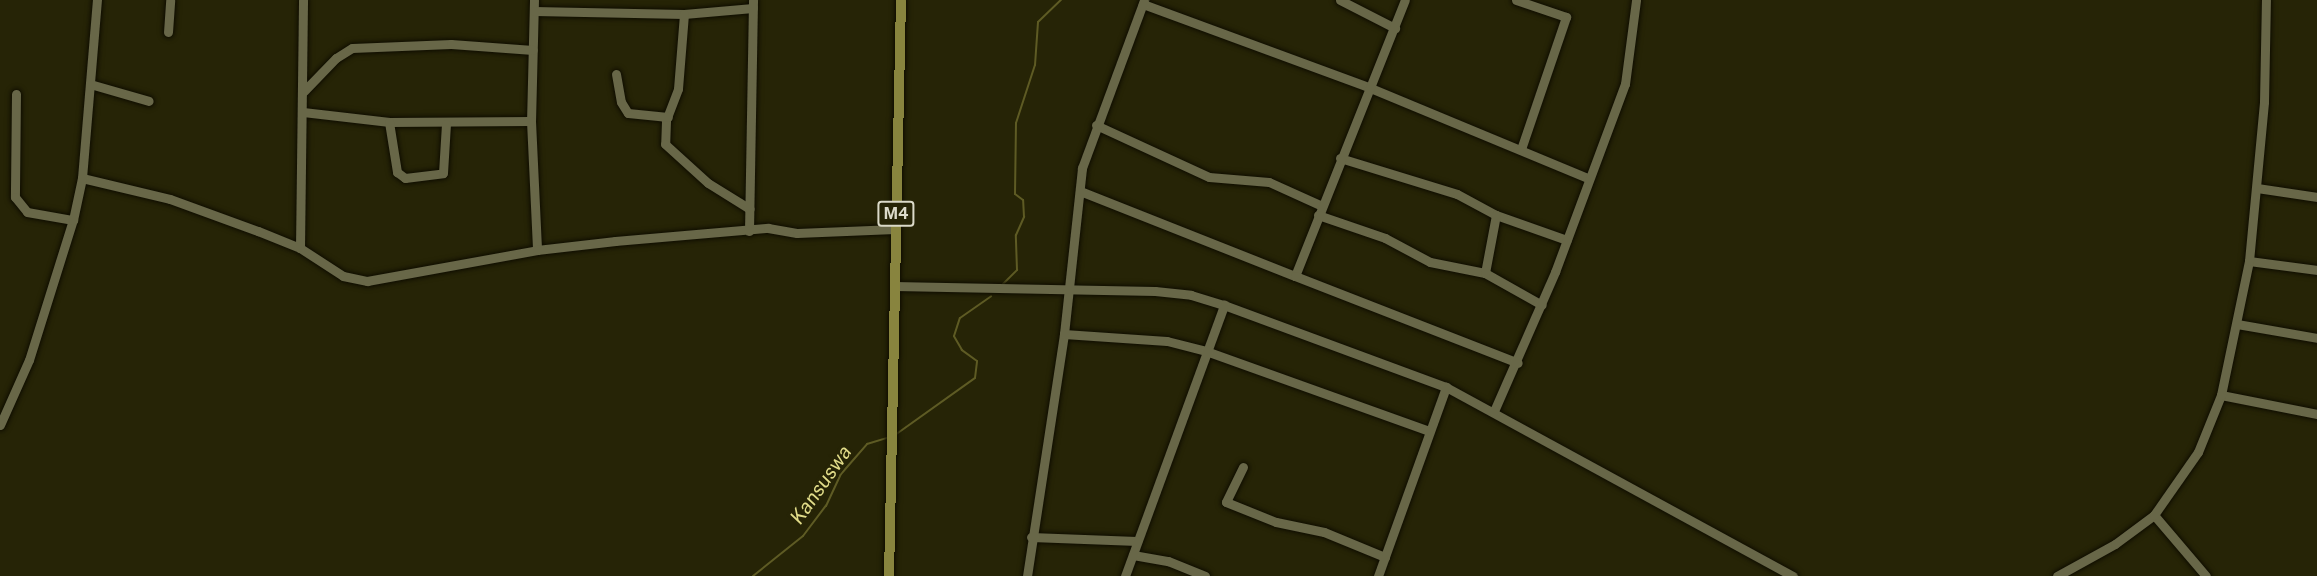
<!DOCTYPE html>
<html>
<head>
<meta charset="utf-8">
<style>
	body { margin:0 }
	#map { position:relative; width:2317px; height:576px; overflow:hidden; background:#262406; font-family:"Public Sans",sans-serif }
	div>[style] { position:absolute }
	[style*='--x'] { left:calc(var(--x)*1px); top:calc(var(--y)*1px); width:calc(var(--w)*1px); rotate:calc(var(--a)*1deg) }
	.stream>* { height:2px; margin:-1px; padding:0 1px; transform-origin:1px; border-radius:1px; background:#5e5b24 }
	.roads { filter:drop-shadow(0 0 2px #0f0d00) drop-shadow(0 0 2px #0f0d00) }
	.minor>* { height:9px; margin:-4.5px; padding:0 4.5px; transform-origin:4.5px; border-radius:4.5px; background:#686748 }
	.major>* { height:10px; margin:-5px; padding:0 5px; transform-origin:5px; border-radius:5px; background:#88843e }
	span { translate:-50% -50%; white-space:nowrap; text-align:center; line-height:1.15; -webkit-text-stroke:6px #262406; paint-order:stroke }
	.shield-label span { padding:2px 4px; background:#262406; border:2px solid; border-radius:4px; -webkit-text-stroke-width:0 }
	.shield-label { font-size:16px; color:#dbdac9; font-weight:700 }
	.water-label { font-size:20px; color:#e1dc89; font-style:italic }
</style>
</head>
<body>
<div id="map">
	<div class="stream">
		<i style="--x:1003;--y:284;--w:20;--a:-45"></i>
		<i style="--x:1017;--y:270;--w:35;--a:-92"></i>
		<i style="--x:1016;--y:235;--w:20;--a:-66"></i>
		<i style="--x:1024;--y:217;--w:17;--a:-93"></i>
		<i style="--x:1023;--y:200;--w:10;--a:-143"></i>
		<i style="--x:1015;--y:194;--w:71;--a:-89.2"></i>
		<i style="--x:1016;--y:123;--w:61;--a:-71.9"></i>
		<i style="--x:1035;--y:65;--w:43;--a:-86"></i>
		<i style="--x:1038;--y:22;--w:32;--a:-44"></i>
		<i style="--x:895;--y:435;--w:98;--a:-35.5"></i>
		<i style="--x:975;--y:378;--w:17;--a:-83"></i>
		<i style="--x:977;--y:361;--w:19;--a:-144"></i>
		<i style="--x:962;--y:350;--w:16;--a:-120"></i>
		<i style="--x:954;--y:336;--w:19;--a:-72"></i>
		<i style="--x:960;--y:318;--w:38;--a:-35"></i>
		<i style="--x:753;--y:576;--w:64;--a:-38.7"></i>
		<i style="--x:803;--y:536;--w:38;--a:-53"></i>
		<i style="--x:826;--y:506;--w:35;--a:-65"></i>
		<i style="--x:841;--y:474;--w:40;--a:-49"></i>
		<i style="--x:867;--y:444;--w:21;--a:-17"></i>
	</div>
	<div class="roads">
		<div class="minor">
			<i style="--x:534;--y:0;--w:121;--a:91.4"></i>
			<i style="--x:531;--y:121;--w:129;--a:87.3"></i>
			<i style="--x:1340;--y:0;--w:62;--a:27"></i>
			<i style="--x:1516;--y:0;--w:53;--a:18.8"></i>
			<i style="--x:1566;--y:17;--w:139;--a:108.8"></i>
			<i style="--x:1143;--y:4;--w:240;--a:20.2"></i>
			<i style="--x:1368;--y:87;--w:238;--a:22.5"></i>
			<i style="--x:534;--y:11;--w:150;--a:1.1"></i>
			<i style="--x:684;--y:14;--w:69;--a:-5"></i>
			<i style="--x:684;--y:14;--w:75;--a:94.6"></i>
			<i style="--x:678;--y:89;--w:34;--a:111"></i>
			<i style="--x:666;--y:121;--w:23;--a:92"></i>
			<i style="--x:665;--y:144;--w:58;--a:42.2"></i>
			<i style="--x:708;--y:183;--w:49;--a:31.8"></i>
			<i style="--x:168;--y:32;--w:32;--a:-86"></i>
			<i style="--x:616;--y:74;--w:28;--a:80"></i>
			<i style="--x:621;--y:102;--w:13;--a:58"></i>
			<i style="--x:628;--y:113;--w:40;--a:5.7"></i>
			<i style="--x:90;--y:84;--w:61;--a:16.1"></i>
			<i style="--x:304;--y:91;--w:46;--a:-45.9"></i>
			<i style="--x:336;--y:58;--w:19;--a:-32"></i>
			<i style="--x:352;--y:48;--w:99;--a:-2.3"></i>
			<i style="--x:451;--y:44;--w:82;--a:4.2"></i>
			<i style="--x:16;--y:94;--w:103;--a:90.6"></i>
			<i style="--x:15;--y:197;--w:19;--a:51"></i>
			<i style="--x:27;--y:212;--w:47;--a:9.9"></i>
			<i style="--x:303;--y:112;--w:87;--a:6.6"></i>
			<i style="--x:389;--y:122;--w:142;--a:-0.4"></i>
			<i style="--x:389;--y:122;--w:51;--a:80.9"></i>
			<i style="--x:397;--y:172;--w:10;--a:37"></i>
			<i style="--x:405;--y:178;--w:38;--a:-7"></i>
			<i style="--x:443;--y:173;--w:49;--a:-86.5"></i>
			<i style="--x:1096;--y:125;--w:124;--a:24.7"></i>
			<i style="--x:1209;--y:177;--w:60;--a:4.8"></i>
			<i style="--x:1269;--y:182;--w:58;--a:24.4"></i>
			<i style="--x:1340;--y:158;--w:122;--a:17.1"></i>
			<i style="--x:1457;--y:194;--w:44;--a:28.3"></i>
			<i style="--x:1496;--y:215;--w:75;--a:19.4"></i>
			<i style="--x:82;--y:178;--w:90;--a:13.4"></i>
			<i style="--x:170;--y:199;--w:94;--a:20"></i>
			<i style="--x:258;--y:231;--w:45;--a:22"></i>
			<i style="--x:300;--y:248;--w:51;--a:33.1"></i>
			<i style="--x:343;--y:276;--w:25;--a:12"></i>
			<i style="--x:367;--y:281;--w:173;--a:-10.3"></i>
			<i style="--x:537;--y:250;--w:79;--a:-6.6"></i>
			<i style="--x:615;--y:241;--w:154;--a:-4.9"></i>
			<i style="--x:768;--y:228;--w:29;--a:10"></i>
			<i style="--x:797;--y:233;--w:98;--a:-2.3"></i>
			<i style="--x:2257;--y:188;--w:61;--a:8.5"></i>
			<i style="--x:1080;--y:191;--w:231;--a:21.6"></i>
			<i style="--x:1295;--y:276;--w:297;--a:-68.3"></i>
			<i style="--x:1318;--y:215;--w:71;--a:18.9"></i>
			<i style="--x:1385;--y:238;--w:51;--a:28.1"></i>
			<i style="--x:1430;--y:262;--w:56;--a:11.3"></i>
			<i style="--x:1485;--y:273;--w:65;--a:29.3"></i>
			<i style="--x:749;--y:231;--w:231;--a:-89"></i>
			<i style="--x:300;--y:248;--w:248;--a:-89.3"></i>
			<i style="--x:2249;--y:261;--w:69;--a:7.5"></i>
			<i style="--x:1485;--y:273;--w:59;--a:-79.3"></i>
			<i style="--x:1295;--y:276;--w:239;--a:21.3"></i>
			<i style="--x:894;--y:286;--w:261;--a:1.1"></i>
			<i style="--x:1155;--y:291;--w:36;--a:6"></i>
			<i style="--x:1191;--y:295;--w:34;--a:17"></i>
			<i style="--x:1224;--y:305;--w:237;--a:20.3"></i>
			<i style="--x:1446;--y:387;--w:395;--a:28.6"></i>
			<i style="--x:2237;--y:324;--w:81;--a:9.9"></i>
			<i style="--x:1064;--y:334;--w:103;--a:3.9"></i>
			<i style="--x:1167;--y:341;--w:40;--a:14.4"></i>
			<i style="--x:1206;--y:351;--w:237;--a:19.7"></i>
			<i style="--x:2221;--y:395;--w:98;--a:11.2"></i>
			<i style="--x:1494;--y:411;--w:152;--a:-66.3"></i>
			<i style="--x:1555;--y:272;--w:201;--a:-69.6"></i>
			<i style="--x:1625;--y:84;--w:85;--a:-82.5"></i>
			<i style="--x:0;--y:425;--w:71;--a:-66"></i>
			<i style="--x:29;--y:360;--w:147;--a:-72.6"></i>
			<i style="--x:73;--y:220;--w:43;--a:-77.9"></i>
			<i style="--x:82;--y:178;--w:179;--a:-85.2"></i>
			<i style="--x:1243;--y:467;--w:39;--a:116"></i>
			<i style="--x:1226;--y:502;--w:54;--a:21.8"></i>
			<i style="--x:1276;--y:522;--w:49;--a:11.8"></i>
			<i style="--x:1324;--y:532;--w:66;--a:22.3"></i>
			<i style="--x:2154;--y:515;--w:80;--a:49.6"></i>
			<i style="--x:1031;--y:537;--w:106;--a:2.2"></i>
			<i style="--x:1133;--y:555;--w:36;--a:10"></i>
			<i style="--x:1168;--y:561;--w:40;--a:22"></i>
			<i style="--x:1027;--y:576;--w:245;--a:-81.3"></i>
			<i style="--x:1064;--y:334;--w:167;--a:-83.8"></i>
			<i style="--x:1082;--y:168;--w:179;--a:-69.7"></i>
			<i style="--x:1125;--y:576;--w:289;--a:-69.9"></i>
			<i style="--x:1378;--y:576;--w:201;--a:-70.2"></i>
			<i style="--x:2057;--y:576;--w:66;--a:-28.9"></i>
			<i style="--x:2115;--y:544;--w:49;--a:-36.6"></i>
			<i style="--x:2154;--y:515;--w:77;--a:-55.1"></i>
			<i style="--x:2198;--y:452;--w:61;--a:-68"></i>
			<i style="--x:2221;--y:395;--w:137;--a:-78.2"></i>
			<i style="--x:2249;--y:261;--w:160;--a:-84.6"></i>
			<i style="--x:2264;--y:102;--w:102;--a:-88.9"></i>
		</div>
		<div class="major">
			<i style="--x:889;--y:576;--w:576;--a:-88.81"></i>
		</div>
	</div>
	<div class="shield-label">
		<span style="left:896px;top:214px">M4</span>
	</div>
	<div class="water-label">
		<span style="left:821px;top:485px;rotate:-55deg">Kansuswa</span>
	</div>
</div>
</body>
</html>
